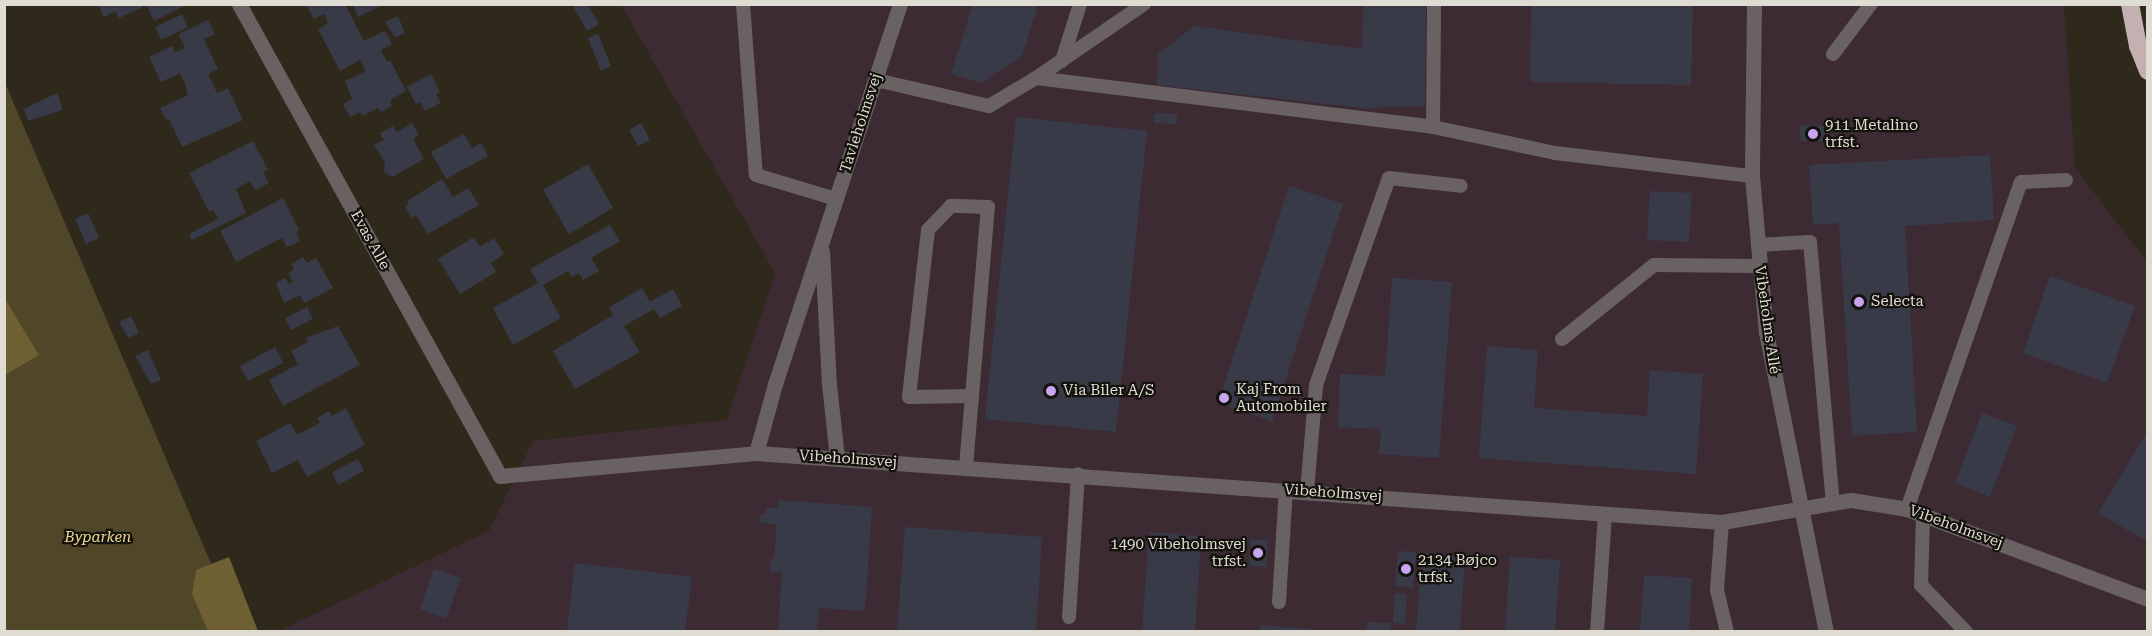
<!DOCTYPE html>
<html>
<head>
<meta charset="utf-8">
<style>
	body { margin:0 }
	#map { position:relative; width:2152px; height:636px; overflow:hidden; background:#2e291b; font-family:"Roboto Serif",serif }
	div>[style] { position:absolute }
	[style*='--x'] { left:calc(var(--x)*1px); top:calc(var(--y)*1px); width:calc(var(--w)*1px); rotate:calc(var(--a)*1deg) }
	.industrial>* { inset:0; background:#3d2b34 }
	.green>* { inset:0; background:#504628 }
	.forest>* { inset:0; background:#6e6033 }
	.building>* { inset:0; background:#393a48 }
	.lane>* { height:14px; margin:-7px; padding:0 7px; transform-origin:7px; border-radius:7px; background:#6a6262 }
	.street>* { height:15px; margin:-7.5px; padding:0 7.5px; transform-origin:7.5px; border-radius:7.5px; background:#6a6262 }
	.highway>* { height:18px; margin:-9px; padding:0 9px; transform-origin:9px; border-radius:9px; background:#c4afb1 }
	.dots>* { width:16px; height:16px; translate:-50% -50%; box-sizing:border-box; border:3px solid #14120c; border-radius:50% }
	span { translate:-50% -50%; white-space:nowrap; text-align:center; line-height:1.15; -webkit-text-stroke:4.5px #14120c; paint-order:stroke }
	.street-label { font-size:15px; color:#dfdcd3 }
	.poi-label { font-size:15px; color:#dfdcd3 }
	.left { translate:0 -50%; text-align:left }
	.right { translate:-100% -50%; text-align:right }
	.park-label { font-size:15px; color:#f1d990; font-style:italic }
	.frame { position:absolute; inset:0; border:6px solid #dfdcd3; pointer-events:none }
</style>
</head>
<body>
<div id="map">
	<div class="industrial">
		<i style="clip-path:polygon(621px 5px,2064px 5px,2075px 168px,2147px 262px,2147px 631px,277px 632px,489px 531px,533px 441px,727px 420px,775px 273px)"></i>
	</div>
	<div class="green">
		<i style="clip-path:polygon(5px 83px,240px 631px,5px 631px)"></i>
	</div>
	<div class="forest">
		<i style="clip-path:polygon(5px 299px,39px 355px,5px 375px,4px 375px)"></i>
		<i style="clip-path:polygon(229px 557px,258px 631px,208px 631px,192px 594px,196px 570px)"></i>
	</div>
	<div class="building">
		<i style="clip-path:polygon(146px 4px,189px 4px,154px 21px)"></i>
		<i style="clip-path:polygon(306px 4px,345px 4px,364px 41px,385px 31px,392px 44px,381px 50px,387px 62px,390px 60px,406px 91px,392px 99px,390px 102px,392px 106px,381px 112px,378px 108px,363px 116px,360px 112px,350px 117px,343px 104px,352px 99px,345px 81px,366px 71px,360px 60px,340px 71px,318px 29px,328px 23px,324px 14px,314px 19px)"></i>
		<i style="clip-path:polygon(352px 4px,384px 4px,358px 17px)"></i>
		<i style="clip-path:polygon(572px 4px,587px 4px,599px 24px,587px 31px)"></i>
		<i style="clip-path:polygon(973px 4px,1038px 4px,1022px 56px,981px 83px,951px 74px)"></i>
		<i style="clip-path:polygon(1363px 4px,1426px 4px,1425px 106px,1363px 108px,1157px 85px,1158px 54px,1194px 26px,1362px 49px)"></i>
		<i style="clip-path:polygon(1531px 4px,1693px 4px,1691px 85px,1530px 82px)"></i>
		<i style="clip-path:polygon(98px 5px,142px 5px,143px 7px,119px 18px,115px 11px,104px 17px)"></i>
		<i style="clip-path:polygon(182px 14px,188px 27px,161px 40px,155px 27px)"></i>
		<i style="clip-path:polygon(398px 16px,405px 33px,395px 37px,385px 22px)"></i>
		<i style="clip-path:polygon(208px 20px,215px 34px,204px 39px,218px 69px,208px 74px,217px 93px,228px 88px,243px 120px,182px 147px,169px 119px,166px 120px,160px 108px,188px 95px,185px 84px,180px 73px,161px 82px,149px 57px,172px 46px,175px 52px,185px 48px,178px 34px)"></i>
		<i style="clip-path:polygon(598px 34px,611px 66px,601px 71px,588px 38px)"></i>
		<i style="clip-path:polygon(431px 74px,440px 92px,436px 94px,441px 103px,425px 111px,420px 102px,416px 104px,407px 87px)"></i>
		<i style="clip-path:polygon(57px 93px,63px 110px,28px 121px,24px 109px)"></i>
		<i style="clip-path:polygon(1154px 113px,1177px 114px,1176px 124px,1154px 123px)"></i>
		<i style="clip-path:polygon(1016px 117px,1147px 131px,1116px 432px,985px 419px)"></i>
		<i style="clip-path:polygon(412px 123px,419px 135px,413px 139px,424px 159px,392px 177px,384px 172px,385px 163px,374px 145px,384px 140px,380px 133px,393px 126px,397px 132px)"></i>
		<i style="clip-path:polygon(641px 123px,650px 140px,638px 146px,629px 130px)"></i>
		<i style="clip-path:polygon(1800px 125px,1827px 126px,1827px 142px,1800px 141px)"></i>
		<i style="clip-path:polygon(464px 134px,472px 148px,481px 143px,488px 156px,446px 179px,431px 152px)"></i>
		<i style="clip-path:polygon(253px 141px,268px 170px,263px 172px,269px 183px,255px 190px,250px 181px,236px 189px,246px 213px,192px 240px,189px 234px,218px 219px,213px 210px,209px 212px,189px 173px)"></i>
		<i style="clip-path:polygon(1990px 155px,1994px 220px,1905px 226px,1917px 432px,1852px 436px,1839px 223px,1813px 225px,1809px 165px)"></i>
		<i style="clip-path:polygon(588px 164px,613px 208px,569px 234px,543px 190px)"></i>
		<i style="clip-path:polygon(442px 179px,453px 197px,468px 188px,479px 205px,428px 234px,416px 215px,412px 218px,405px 206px,409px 204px,407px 201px)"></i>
		<i style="clip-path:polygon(1289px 186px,1343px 204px,1272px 421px,1218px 403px)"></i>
		<i style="clip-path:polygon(1650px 191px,1692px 193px,1689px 242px,1647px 240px)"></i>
		<i style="clip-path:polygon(283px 198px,299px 230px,296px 232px,300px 241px,287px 247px,282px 238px,236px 262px,220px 231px)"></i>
		<i style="clip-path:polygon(88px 213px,99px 238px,86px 244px,75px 219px)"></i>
		<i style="clip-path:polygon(610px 225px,620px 241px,591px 258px,599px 271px,583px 280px,579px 273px,572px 277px,568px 271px,543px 285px,561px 318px,513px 345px,493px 308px,538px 283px,530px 269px)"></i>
		<i style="clip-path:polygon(474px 237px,480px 247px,494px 238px,504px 254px,491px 263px,496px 272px,460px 294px,438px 259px)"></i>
		<i style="clip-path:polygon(303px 257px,307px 263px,316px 258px,333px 288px,304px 303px,300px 295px,284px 303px,276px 283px,285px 278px,289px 284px,293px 282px,288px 273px,294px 270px,291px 264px)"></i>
		<i style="clip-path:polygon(2050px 276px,2135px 306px,2107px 383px,2023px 353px)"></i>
		<i style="clip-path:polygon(1392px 278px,1452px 282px,1439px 458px,1379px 454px,1381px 429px,1338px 427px,1340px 374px,1385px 376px)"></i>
		<i style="clip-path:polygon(642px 288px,650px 302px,673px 289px,682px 306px,660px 318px,654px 309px,624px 326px,640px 352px,575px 389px,553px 351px,613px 315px,609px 307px)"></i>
		<i style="clip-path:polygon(307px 307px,313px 319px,291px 330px,285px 318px)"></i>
		<i style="clip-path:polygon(131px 316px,139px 333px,128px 338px,119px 322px)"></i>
		<i style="clip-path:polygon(338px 326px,360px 365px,283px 406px,269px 380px,298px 364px,291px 351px,308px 342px,306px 338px)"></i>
		<i style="clip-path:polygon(1487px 346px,1538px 350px,1534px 408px,1647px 416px,1650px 370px,1703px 374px,1696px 474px,1479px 458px)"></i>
		<i style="clip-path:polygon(275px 347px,283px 363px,248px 381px,240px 366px)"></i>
		<i style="clip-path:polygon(148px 350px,161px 380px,151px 384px,135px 356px)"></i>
		<i style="clip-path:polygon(346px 408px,365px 445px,307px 477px,298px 460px,272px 473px,256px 441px,290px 423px,297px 435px,320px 423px,317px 418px,329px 411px,332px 416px)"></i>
		<i style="clip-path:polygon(1982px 413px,2017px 426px,1990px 497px,1955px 483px)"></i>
		<i style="clip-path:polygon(2148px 430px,2148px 542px,2098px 513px)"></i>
		<i style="clip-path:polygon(358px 459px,364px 471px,338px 485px,332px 472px)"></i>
		<i style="clip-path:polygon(779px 500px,872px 507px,865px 611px,819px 608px,817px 632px,778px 632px,782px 572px,770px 571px,771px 559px,774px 559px,777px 524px,762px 523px,759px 520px,760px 515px,766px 513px,766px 507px,778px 508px)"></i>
		<i style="clip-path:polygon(905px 527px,1042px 537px,1036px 632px,897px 632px)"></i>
		<i style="clip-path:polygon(1149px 532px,1201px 536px,1195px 632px,1142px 632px)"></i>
		<i style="clip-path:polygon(1251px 539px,1268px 540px,1266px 567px,1249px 566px)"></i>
		<i style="clip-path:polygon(1398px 551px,1416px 552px,1413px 588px,1395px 586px)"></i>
		<i style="clip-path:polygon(1422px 552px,1465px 556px,1460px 632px,1416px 632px)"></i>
		<i style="clip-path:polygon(1510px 557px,1560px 560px,1555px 632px,1505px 632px)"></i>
		<i style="clip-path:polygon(575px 563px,692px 577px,685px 632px,567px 632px)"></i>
		<i style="clip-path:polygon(434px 569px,461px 578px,446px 619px,420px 609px)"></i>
		<i style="clip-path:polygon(1644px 575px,1692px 578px,1689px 632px,1640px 632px)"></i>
		<i style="clip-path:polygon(1395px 593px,1407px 594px,1405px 624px,1393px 623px)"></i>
		<i style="clip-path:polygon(1367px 622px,1391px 623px,1391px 632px,1366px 632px)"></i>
		<i style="clip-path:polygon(1260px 625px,1318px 630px,1318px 632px,1259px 632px)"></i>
	</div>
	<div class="lane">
		<i style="--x:743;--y:4;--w:171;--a:85.7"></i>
		<i style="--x:756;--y:175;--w:84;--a:16.7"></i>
		<i style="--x:1833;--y:54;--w:63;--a:-52.8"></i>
		<i style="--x:1062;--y:61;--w:60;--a:-72.5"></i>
		<i style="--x:1036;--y:78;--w:400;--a:7"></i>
		<i style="--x:1433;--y:127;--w:125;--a:12"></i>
		<i style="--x:1555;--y:153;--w:198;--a:6.7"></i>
		<i style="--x:876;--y:80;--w:116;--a:13"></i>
		<i style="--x:989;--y:106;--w:55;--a:-30.8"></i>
		<i style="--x:1036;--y:78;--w:131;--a:-34.4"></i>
		<i style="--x:1433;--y:127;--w:123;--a:-89.5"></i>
		<i style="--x:1758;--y:245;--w:52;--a:-3.3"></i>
		<i style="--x:1810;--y:242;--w:262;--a:85"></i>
		<i style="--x:1562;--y:339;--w:118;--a:-38.8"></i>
		<i style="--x:1654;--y:265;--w:105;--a:0.5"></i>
		<i style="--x:966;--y:467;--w:71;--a:-85.2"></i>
		<i style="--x:972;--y:396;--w:190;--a:-85.2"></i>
		<i style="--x:988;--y:207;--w:37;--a:-178"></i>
		<i style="--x:951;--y:206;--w:33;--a:134"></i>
		<i style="--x:928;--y:230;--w:168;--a:96.5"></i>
		<i style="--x:909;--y:397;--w:63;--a:-0.9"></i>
		<i style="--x:1307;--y:491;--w:106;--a:-85.1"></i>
		<i style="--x:1316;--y:385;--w:219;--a:-70.6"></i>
		<i style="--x:1389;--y:178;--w:72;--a:6.3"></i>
		<i style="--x:1907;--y:509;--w:346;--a:-70.8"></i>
		<i style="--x:2021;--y:182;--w:45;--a:-2.5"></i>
		<i style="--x:1923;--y:515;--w:70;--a:91.6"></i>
		<i style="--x:1921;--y:585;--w:65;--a:46.2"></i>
		<i style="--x:1722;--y:522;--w:68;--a:94.2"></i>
		<i style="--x:1717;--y:590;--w:43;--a:76.6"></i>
		<i style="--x:1279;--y:602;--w:113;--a:-86.5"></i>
		<i style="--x:1069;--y:617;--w:143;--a:-86.4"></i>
		<i style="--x:1597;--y:632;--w:118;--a:-86.1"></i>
	</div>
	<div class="street">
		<i style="--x:239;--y:4;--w:539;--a:61.06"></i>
		<i style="--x:500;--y:476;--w:257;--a:-5.1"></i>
		<i style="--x:756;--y:453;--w:968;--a:4.09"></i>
		<i style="--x:1722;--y:522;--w:131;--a:-9.7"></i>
		<i style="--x:1851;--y:500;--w:57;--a:9.1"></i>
		<i style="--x:1907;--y:509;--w:257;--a:20.5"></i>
		<i style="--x:1754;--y:4;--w:172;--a:90.7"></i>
		<i style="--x:1752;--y:176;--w:157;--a:84.9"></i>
		<i style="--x:1766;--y:332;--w:306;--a:78.7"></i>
		<i style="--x:822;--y:251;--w:133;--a:87"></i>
		<i style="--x:829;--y:384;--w:74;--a:83.8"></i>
		<i style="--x:756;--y:453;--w:72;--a:-74.6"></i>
		<i style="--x:775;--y:384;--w:400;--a:-71.8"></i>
	</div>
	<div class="highway">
		<i style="--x:2130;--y:4;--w:43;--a:79.2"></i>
		<i style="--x:2138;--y:46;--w:27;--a:68"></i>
	</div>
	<div class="dots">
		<i style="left:1813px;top:134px;background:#c8a5ee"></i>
		<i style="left:1859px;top:302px;background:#c8a5ee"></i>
		<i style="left:1051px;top:391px;background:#c8a5ee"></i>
		<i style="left:1224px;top:398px;background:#c8a5ee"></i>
		<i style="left:1258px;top:553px;background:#c8a5ee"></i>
		<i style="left:1406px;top:569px;background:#c8a5ee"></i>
	</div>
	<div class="street-label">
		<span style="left:861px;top:123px;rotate:-72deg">Tavleholmsvej</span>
		<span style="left:370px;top:240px;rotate:61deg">Evas Alle</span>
		<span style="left:1767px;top:320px;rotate:82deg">Vibeholms Allé</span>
		<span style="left:848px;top:459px;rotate:4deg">Vibeholmsvej</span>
		<span style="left:1333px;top:493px;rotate:4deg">Vibeholmsvej</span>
		<span style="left:1956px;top:527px;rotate:20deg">Vibeholmsvej</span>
	</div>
	<div class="poi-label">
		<span class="left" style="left:1825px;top:134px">911 Metalino<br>trfst.</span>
		<span class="left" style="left:1871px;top:302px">Selecta</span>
		<span class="left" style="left:1236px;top:398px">Kaj From<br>Automobiler</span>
		<span class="left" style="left:1063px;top:391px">Via Biler A/S</span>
		<span class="right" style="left:1246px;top:553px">1490 Vibeholmsvej<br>trfst.</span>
		<span class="left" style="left:1418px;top:569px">2134 Bøjco<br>trfst.</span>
	</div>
	<div class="park-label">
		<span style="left:98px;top:538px">Byparken</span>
	</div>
	<div class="frame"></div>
</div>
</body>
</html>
